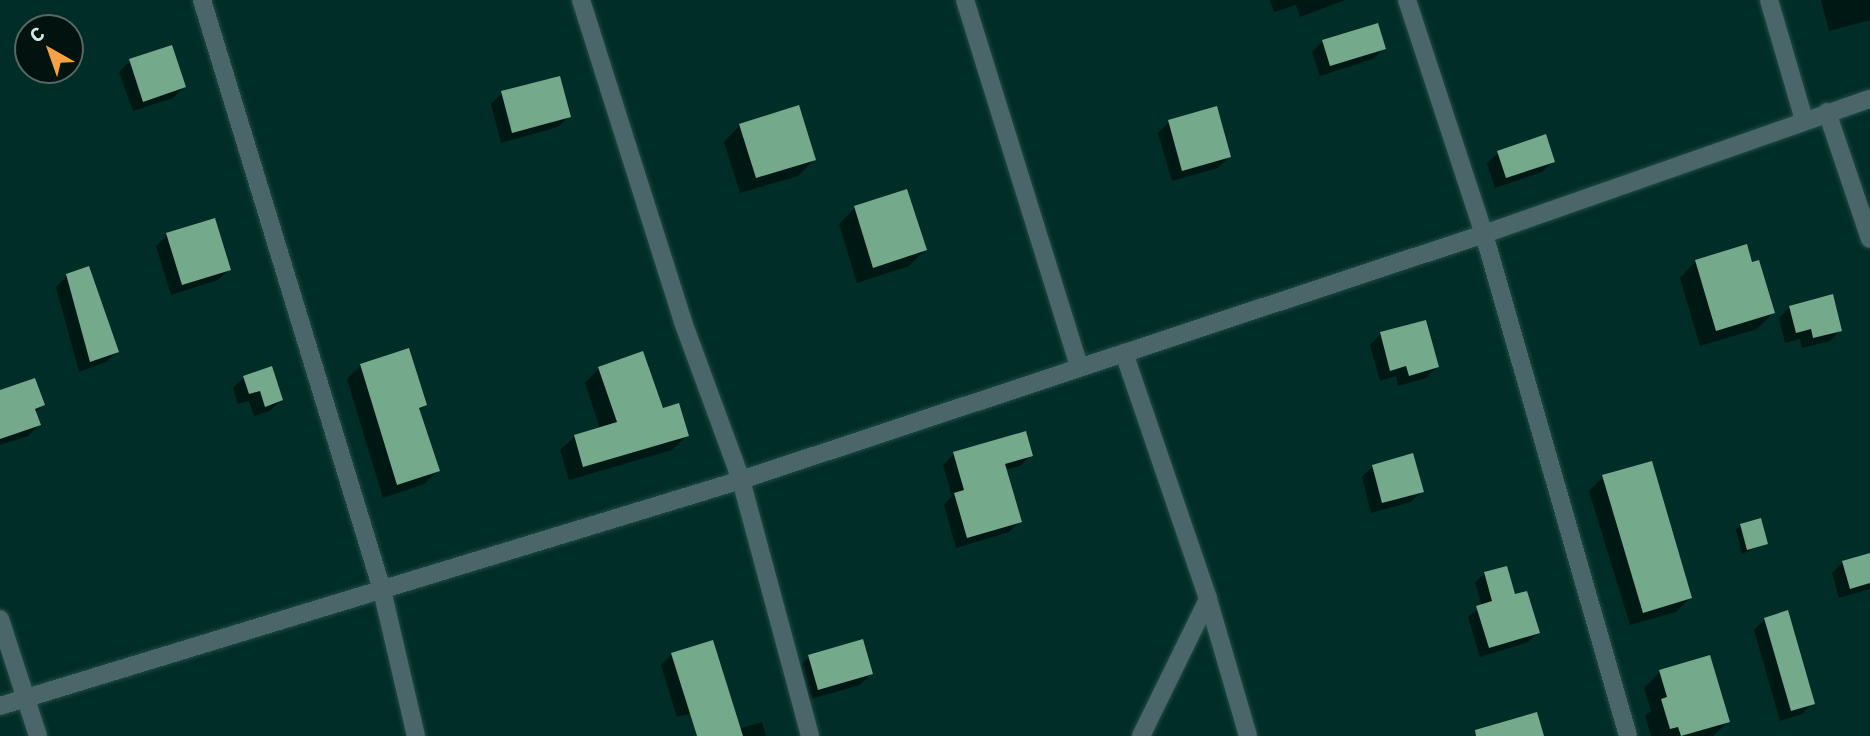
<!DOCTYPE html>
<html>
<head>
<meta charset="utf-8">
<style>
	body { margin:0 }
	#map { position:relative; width:1870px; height:736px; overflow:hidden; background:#002d27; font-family:"IBM Plex Sans",sans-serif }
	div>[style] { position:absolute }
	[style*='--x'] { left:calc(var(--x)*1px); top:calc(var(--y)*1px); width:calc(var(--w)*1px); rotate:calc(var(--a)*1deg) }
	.shadow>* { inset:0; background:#0007 }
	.building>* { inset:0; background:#75a98b }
	.roads { filter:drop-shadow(0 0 2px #214b45) drop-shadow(0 0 2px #214b45) }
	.street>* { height:18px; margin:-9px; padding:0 9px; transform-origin:9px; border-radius:9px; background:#4b6669 }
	span { translate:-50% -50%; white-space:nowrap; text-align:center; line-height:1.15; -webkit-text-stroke:7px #02120f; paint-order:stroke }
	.north { position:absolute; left:14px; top:14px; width:70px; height:70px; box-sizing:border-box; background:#02120f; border:2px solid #556864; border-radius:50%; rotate:320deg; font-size:19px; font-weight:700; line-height:28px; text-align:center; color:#d1e8e3 }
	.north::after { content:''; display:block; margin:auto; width:24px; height:32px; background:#f4a344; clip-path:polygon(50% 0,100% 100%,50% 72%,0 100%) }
</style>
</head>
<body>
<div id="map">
	<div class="shadow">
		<i style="clip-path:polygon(1270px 0,1345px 0,1300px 17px,1296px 5px,1274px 12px)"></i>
		<i style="clip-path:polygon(1821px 0,1870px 0,1870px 20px,1829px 31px)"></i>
		<i style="clip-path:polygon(1323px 41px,1384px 48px,1373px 59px,1320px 76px,1312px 52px)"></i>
		<i style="clip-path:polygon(130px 61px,184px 87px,173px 98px,133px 111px,119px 72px)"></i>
		<i style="clip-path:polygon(502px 93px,569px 116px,558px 127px,501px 143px,491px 104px)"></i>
		<i style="clip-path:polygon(1169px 122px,1229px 157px,1218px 168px,1172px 181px,1158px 133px)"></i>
		<i style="clip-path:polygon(740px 125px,814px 160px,798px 176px,740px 193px,724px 142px)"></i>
		<i style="clip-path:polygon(1498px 153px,1553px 161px,1542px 172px,1495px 188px,1487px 163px)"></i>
		<i style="clip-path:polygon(855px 208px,925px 250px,909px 266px,857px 283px,839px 224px)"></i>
		<i style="clip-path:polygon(167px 235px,229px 269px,218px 280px,171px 295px,156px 246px)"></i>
		<i style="clip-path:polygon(1696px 261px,1751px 264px,1773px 313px,1757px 329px,1700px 346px,1680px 278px)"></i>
		<i style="clip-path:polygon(67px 276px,117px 352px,106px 362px,79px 372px,56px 287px)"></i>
		<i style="clip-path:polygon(1790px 307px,1840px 330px,1830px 341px,1802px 348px,1800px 339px,1785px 343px,1779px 318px)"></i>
		<i style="clip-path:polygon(1381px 334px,1437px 367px,1426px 378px,1398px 386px,1396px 376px,1380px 381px,1370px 345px)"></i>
		<i style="clip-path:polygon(361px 365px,425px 405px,419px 411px,438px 471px,424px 484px,383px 498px,347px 379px)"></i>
		<i style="clip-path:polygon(599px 368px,662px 410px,687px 436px,672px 450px,569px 480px,560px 450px,575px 436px,600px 429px,585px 383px)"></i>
		<i style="clip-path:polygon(244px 377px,281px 400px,270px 411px,254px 416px,249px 401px,238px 404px,233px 388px)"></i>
		<i style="clip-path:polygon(0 392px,43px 405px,35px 413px,39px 425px,28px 436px,0 445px)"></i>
		<i style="clip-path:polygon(954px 454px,1031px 455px,1020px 466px,1005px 470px,1020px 521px,1009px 532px,956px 548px,944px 505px,952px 496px,943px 465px)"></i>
		<i style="clip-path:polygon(1373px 466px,1422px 491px,1411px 502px,1371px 513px,1362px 477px)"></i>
		<i style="clip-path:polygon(1603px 477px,1690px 598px,1676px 612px,1630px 625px,1589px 491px)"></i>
		<i style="clip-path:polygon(1741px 525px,1766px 543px,1742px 554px,1736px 530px)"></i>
		<i style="clip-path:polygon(1870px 555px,1870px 589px,1839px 598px,1832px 573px,1843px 562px)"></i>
		<i style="clip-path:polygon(1485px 573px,1514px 597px,1538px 633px,1528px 642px,1480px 657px,1468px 617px,1482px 606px,1475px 583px)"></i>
		<i style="clip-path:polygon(1765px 619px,1813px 703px,1802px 714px,1780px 721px,1754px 630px)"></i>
		<i style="clip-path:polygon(672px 654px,739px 729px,762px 722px,766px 736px,697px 736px,690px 714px,677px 717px,661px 665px)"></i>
		<i style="clip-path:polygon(809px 657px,871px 674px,860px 685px,807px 700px,798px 667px)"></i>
		<i style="clip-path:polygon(1660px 672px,1728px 722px,1713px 736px,1651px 736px,1645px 716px,1651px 711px,1644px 688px)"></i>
	</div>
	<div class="building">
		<i style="clip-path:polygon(1378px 23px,1386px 49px,1330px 66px,1322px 40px)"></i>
		<i style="clip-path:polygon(172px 45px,186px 87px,143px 102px,129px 59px)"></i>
		<i style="clip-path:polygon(560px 76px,571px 117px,512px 133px,501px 91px)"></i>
		<i style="clip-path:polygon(799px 105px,816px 160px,756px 178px,739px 124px)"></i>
		<i style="clip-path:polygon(1217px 106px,1231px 157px,1182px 171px,1168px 120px)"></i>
		<i style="clip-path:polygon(1546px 134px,1555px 162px,1506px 178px,1497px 151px)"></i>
		<i style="clip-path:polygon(907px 189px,927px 250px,873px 268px,854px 206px)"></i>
		<i style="clip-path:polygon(215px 218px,231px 270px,182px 285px,166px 233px)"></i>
		<i style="clip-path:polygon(1747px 244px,1752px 262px,1759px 260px,1775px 313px,1716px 331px,1695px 260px)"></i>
		<i style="clip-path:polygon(89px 266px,119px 352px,90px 362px,66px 274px)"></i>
		<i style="clip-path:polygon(1833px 294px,1842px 331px,1813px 338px,1811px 329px,1796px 333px,1789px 306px)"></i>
		<i style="clip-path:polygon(1426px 320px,1439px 367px,1409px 376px,1406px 366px,1390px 371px,1380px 332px)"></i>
		<i style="clip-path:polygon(409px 348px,427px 405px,419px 408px,440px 471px,397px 485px,360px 364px)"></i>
		<i style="clip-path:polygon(643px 351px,663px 408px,679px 403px,689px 436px,583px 467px,574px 435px,617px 422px,598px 367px)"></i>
		<i style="clip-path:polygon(272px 366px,283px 400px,265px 407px,260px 391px,249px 394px,243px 376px)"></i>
		<i style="clip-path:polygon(35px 378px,45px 405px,35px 409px,41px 425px,0 439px,0 390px)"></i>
		<i style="clip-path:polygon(1026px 431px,1033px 456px,1005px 464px,1022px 522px,967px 538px,954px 493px,964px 490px,953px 452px)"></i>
		<i style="clip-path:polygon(1413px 453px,1424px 492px,1382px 503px,1372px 465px)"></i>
		<i style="clip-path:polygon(1652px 461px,1692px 598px,1643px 613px,1602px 475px)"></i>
		<i style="clip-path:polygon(1761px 518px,1768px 544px,1747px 550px,1740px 524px)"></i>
		<i style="clip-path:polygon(1870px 553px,1870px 583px,1850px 589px,1842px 561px)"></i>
		<i style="clip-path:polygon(1507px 566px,1515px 594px,1527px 591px,1540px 633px,1489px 648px,1476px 606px,1492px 601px,1484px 572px)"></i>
		<i style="clip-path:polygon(1788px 610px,1815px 704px,1791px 711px,1764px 618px)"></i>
		<i style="clip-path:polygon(863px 639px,873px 674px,818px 690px,808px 655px)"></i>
		<i style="clip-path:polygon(713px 640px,743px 736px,697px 736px,671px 653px)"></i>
		<i style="clip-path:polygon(1710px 655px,1730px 722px,1681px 736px,1678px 727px,1670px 729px,1661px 699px,1667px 697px,1659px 670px)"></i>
		<i style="clip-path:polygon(1537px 712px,1544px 736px,1476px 736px,1475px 730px)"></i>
	</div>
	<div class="roads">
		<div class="street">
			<i style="--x:202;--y:0;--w:617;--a:73.03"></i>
			<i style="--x:382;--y:590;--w:150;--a:76.9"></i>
			<i style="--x:581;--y:0;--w:338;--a:72.4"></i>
			<i style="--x:683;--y:322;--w:168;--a:69.8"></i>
			<i style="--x:741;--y:480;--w:265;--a:74.9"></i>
			<i style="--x:965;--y:0;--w:384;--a:72.7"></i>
			<i style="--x:1407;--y:0;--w:246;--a:71.8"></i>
			<i style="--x:1484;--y:234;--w:522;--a:73.99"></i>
			<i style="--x:1769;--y:0;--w:125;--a:73.7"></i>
			<i style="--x:1827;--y:112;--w:134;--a:71.3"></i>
			<i style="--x:1124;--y:353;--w:260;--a:71.1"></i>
			<i style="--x:1208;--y:599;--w:143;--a:73.7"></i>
			<i style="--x:0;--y:619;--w:123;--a:72"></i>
			<i style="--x:0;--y:706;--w:775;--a:-16.96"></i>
			<i style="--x:741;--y:480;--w:783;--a:-18.32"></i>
			<i style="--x:1484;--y:234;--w:409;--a:-19.3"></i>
			<i style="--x:1141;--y:736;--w:153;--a:-63.9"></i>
		</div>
	</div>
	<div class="north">С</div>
</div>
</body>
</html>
